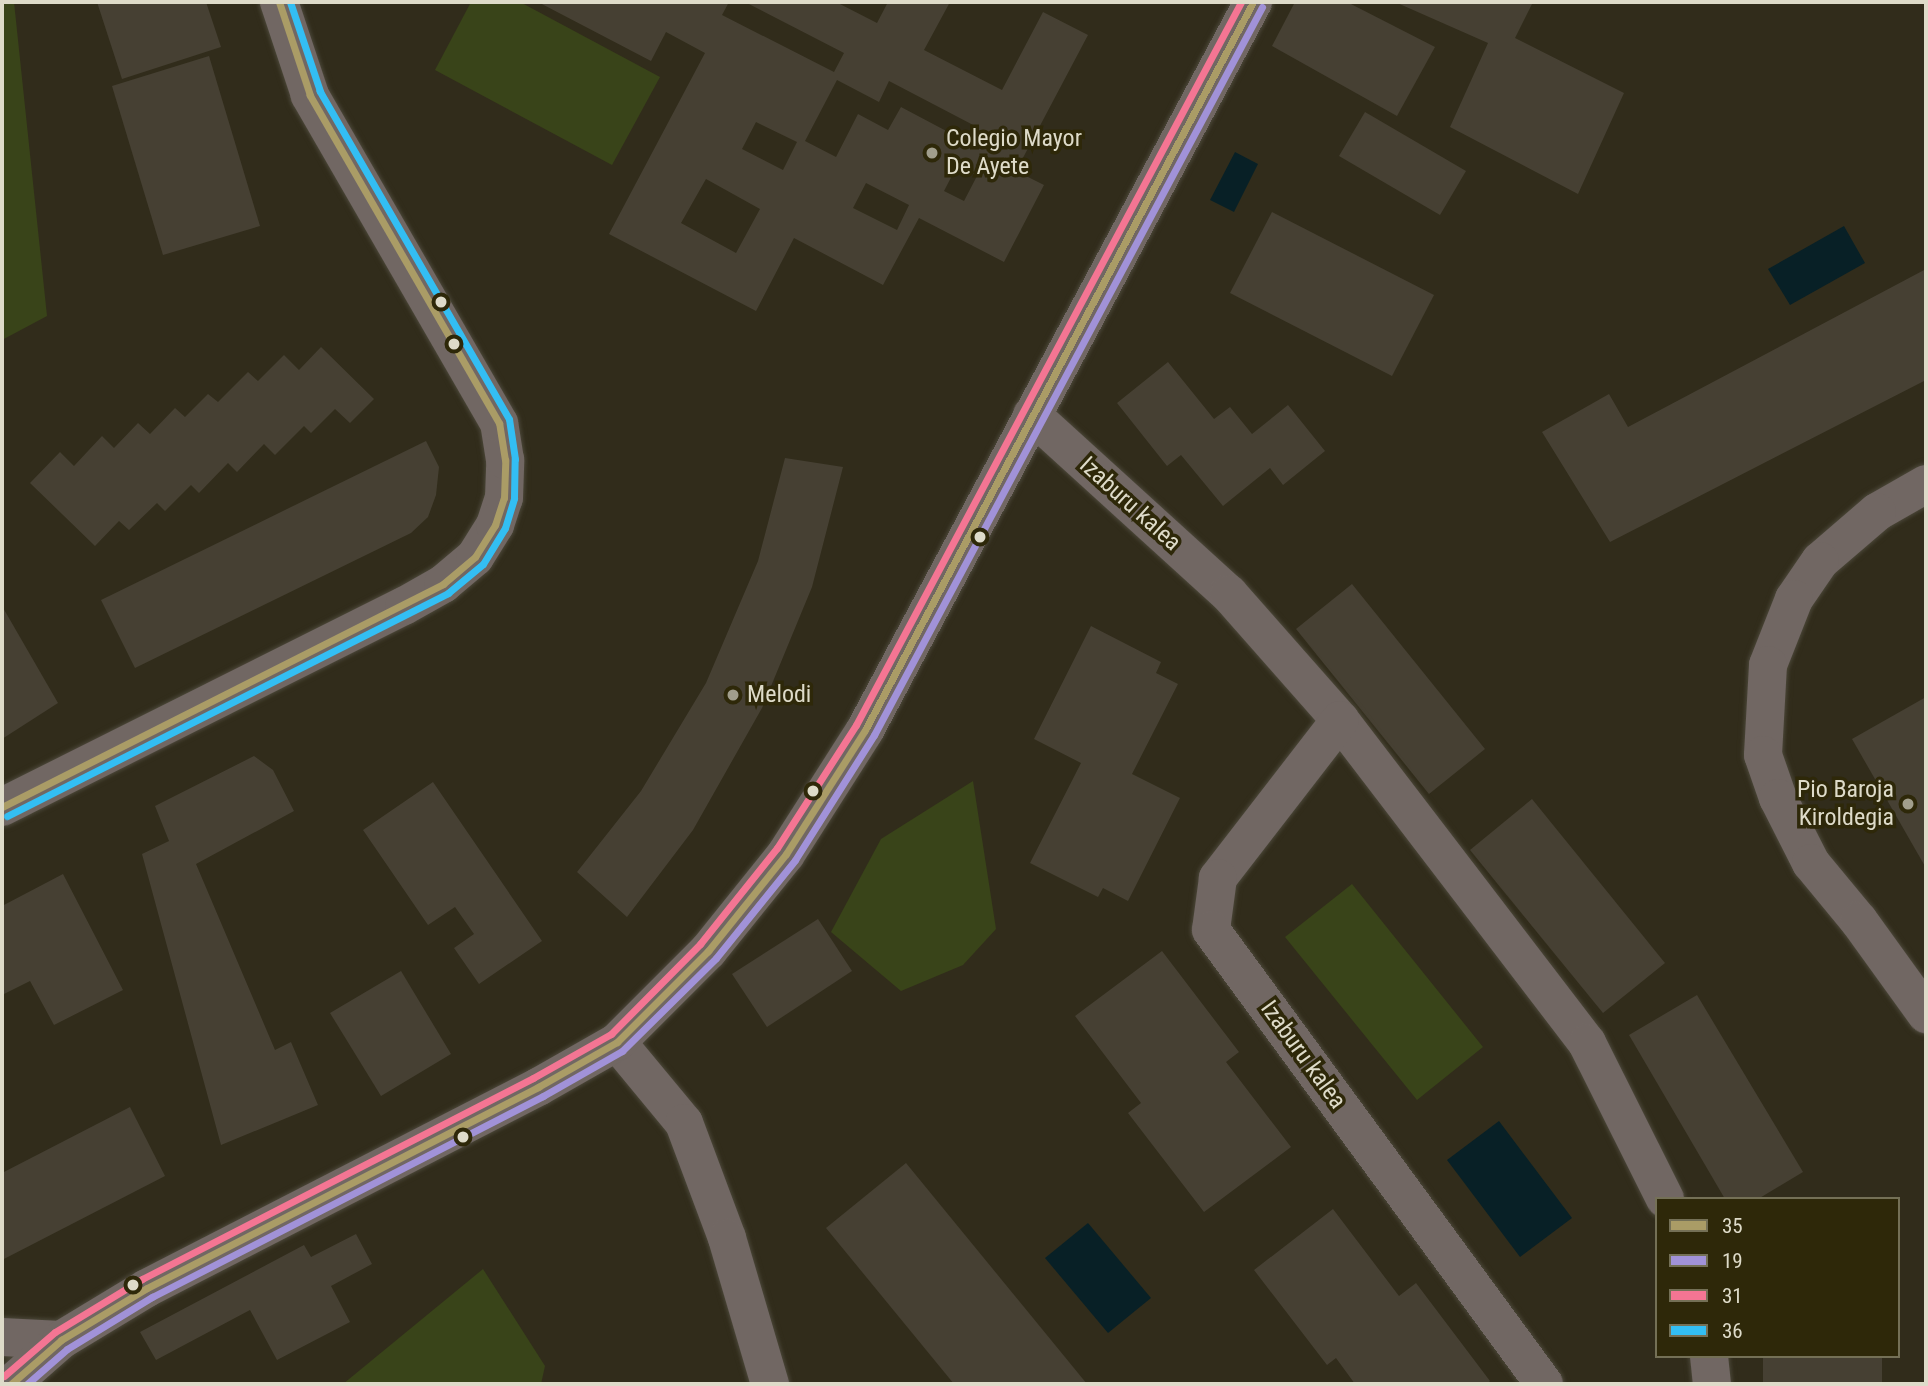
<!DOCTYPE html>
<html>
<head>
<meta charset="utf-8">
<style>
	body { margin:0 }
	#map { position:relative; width:1928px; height:1386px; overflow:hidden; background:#312c1b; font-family:"Roboto Condensed",sans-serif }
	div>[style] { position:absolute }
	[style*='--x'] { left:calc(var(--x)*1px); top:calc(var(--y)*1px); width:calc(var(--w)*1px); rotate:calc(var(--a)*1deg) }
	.green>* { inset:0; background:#394419 }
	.water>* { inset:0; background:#082026 }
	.building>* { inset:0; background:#464033 }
	.roads { filter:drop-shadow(0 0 2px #4b4739) drop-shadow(0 0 2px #4b4739) }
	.minor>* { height:38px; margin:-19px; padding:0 19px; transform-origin:19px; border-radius:19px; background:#716763 }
	.tertiary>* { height:38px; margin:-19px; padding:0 19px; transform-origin:19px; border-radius:19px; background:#716763 }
	.bus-1>* { height:7px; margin:-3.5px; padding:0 3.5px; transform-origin:3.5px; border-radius:3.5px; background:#aa9c66 }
	.bus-2>* { height:7px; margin:-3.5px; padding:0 3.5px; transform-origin:3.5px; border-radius:3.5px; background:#a192d8 }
	.bus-3>* { height:7px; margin:-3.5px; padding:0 3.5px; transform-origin:3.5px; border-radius:3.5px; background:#f47593 }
	.bus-4>* { height:7px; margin:-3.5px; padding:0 3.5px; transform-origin:3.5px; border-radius:3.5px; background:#33bef3 }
	.dots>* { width:19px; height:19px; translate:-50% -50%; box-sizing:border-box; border:4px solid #2e2809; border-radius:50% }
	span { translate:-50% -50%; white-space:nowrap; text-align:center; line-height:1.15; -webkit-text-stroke:7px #2e2809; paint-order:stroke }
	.poi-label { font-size:24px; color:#dedbc9 }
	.left { translate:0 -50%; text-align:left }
	.right { translate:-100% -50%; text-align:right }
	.street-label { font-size:24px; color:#dedbc9 }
	.frame { position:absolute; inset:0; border:4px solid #dedbc9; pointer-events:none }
	.legend { position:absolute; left:1655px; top:1197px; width:245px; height:161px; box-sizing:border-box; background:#2e2809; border:2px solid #747056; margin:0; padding:9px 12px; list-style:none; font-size:21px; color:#dedbc9 }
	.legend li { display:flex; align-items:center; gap:14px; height:35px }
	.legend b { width:35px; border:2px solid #747056 }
</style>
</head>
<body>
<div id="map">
	<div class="green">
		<i style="clip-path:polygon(2px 2px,14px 2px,47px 316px,2px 340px)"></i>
		<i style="clip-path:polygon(471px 2px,520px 2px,660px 77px,612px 165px,435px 70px)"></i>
		<i style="clip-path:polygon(973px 781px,996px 929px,963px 965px,901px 991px,831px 932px,881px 839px)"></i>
		<i style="clip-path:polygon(1352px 884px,1483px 1047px,1417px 1100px,1285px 937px)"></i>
		<i style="clip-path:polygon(483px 1269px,545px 1366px,541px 1384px,343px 1384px)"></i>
	</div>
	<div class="water">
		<i style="clip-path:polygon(1235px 152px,1258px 164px,1234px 212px,1210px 200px)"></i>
		<i style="clip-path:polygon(1844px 226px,1865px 263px,1790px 305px,1768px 269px)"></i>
		<i style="clip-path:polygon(1499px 1121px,1572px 1218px,1520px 1257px,1447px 1160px)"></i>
		<i style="clip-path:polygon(1088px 1223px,1151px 1298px,1108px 1333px,1045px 1258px)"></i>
	</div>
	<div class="building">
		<i style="clip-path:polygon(97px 2px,206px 2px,221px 47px,122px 79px)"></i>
		<i style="clip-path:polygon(evenodd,538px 2px,729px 2px,722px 15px,834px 72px,844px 53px,745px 2px,836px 2px,877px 23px,888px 2px,950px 2px,924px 50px,1002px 90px,1043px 12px,1088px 35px,1016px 171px,1044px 185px,1004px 262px,919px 218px,883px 285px,794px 238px,756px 311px,609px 234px,705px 53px,666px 32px,651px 61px,538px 2px,837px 80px,879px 102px,889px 81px,977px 127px,969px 143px,901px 107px,888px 130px,858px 114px,836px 157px,805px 141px,837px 80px,538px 2px,756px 122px,797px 142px,783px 170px,742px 149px,756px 122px,538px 2px,957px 166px,977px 176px,964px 201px,944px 191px,957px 166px,538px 2px,706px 179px,760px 209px,736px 253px,681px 223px,706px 179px,538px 2px,866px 183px,909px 205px,897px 230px,853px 208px,866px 183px)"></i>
		<i style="clip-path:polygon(1295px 2px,1347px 2px,1435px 47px,1397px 116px,1272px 46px)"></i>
		<i style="clip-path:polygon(1395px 2px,1533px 2px,1515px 38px,1624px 93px,1578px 194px,1450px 127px,1488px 43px)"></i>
		<i style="clip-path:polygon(209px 56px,260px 226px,163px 255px,112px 86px)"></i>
		<i style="clip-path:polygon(1365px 112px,1466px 171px,1440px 215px,1339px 156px)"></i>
		<i style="clip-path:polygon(1272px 212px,1434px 295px,1392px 376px,1230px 293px)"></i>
		<i style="clip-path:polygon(1926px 269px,1926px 380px,1610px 542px,1542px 432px,1609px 394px,1628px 427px)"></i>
		<i style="clip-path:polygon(321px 347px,374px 399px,350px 423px,335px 409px,311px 433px,304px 426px,275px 455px,264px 444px,237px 472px,228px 463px,199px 493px,191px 485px,165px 511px,157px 503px,129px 530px,119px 521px,95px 546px,30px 483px,60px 452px,74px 466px,102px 436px,114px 448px,138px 423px,150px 434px,175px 408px,185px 417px,208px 394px,218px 402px,248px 372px,258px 381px,284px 355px,299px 370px)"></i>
		<i style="clip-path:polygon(1168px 362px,1214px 419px,1230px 407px,1252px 434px,1288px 405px,1325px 451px,1283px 485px,1270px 468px,1223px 506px,1181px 455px,1167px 466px,1117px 403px)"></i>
		<i style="clip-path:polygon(426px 441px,439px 467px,436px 495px,428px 517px,411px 533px,135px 668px,101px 600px)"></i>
		<i style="clip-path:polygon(785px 458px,843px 467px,812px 587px,762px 708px,693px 830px,627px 917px,577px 872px,641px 791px,706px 683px,758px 561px)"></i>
		<i style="clip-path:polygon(1352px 584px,1485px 749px,1429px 794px,1296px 629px)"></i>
		<i style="clip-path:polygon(2px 606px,58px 703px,2px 739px)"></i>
		<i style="clip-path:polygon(1091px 626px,1161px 662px,1156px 673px,1178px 684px,1132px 774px,1180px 798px,1128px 901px,1103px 888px,1098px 897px,1030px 863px,1081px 763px,1034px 739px)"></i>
		<i style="clip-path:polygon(1926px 697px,1926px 868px,1852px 739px)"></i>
		<i style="clip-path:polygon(254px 756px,273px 770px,294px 811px,196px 864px,275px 1050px,291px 1042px,318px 1105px,221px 1145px,142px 854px,169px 841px,155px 806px)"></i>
		<i style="clip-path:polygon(433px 782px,542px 941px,479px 984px,454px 948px,474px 934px,455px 907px,428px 925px,363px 830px)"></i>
		<i style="clip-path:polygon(1532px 799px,1665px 963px,1603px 1013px,1470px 850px)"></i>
		<i style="clip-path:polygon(63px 874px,123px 990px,54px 1025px,30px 981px,2px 995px,2px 906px)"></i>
		<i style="clip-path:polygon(818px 919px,852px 971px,767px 1027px,732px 974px)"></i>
		<i style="clip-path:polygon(1162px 951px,1239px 1052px,1226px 1062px,1291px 1147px,1204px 1212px,1128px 1113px,1141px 1103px,1075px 1016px)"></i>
		<i style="clip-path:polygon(401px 971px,451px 1054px,381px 1096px,330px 1013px)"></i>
		<i style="clip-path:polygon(1697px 995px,1803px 1172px,1758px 1199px,1725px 1199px,1629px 1035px)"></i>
		<i style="clip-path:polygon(130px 1107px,165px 1176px,2px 1260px,2px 1173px)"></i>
		<i style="clip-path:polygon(906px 1163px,1087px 1384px,954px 1384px,826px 1228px)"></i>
		<i style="clip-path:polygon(1333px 1209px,1399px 1296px,1416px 1283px,1490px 1381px,1487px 1384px,1355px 1384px,1336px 1358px,1327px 1365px,1254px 1270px)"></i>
		<i style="clip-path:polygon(356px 1234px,372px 1264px,331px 1286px,350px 1322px,277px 1360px,250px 1310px,156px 1360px,140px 1332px,304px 1245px,311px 1257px)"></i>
		<i style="clip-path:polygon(1763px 1356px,1882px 1356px,1882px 1384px,1763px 1384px)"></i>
	</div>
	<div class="roads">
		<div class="minor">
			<i style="--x:1032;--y:415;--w:266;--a:42.3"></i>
			<i style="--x:1229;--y:594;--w:168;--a:48.6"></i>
			<i style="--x:1340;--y:720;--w:407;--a:52.6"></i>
			<i style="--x:1587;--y:1043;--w:174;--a:63.4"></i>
			<i style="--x:1926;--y:484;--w:56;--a:150.3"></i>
			<i style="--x:1877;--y:512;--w:75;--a:139.3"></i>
			<i style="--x:1820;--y:561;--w:46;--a:124.4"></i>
			<i style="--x:1794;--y:599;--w:71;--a:111.5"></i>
			<i style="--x:1768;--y:665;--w:90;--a:93.2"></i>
			<i style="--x:1763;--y:755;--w:46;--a:70.8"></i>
			<i style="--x:1778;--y:798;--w:73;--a:63.1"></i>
			<i style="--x:1811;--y:863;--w:75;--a:50.4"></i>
			<i style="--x:1859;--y:921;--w:115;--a:54.2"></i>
			<i style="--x:1340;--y:720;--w:200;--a:127.7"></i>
			<i style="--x:1218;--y:878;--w:52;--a:97.7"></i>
			<i style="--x:1211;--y:930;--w:563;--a:53.74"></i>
			<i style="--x:617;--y:1042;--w:105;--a:50.4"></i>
			<i style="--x:684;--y:1123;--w:123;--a:69.5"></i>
			<i style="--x:727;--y:1238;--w:152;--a:73.6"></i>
			<i style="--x:1709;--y:1356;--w:28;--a:84"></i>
		</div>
		<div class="tertiary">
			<i style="--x:2;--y:807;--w:449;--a:-26.6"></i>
			<i style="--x:404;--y:606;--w:45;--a:-29.4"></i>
			<i style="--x:443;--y:584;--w:42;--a:-40.2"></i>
			<i style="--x:475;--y:557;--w:38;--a:-58"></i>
			<i style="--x:495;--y:525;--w:28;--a:-72"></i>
			<i style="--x:504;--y:498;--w:38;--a:-88"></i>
			<i style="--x:505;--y:460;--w:37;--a:-99"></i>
			<i style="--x:499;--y:423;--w:379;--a:-120"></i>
			<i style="--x:310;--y:95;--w:98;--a:-108.4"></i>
			<i style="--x:2;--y:1337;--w:59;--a:2.9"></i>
			<i style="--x:11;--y:1384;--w:67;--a:-41.3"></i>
			<i style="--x:61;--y:1340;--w:100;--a:-31.2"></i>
			<i style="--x:147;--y:1288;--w:440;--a:-27.2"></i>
			<i style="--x:538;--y:1087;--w:91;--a:-29.7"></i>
			<i style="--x:617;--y:1042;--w:129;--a:-45"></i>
			<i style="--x:708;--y:951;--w:124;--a:-51.2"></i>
			<i style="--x:786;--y:854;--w:147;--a:-57.5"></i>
			<i style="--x:865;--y:730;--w:825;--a:-61.94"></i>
		</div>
	</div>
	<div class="bus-1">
		<i style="--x:2;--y:807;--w:494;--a:-26.8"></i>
		<i style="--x:443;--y:584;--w:42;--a:-40.2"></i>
		<i style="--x:475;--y:557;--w:38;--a:-58"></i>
		<i style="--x:495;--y:525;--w:28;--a:-72"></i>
		<i style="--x:504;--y:498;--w:38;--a:-88"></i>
		<i style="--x:505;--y:460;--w:37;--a:-99"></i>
		<i style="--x:499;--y:423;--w:379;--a:-120"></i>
		<i style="--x:310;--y:95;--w:98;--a:-108.4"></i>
		<i style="--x:11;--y:1384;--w:67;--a:-41.3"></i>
		<i style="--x:61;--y:1340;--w:100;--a:-31.2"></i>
		<i style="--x:147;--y:1288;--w:440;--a:-27.2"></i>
		<i style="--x:538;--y:1087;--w:91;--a:-29.7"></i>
		<i style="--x:617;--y:1042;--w:129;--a:-45"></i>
		<i style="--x:708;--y:951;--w:124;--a:-51.2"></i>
		<i style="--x:786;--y:854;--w:147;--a:-57.5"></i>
		<i style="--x:865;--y:730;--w:825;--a:-61.94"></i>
	</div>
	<div class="bus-2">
		<i style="--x:27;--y:1384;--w:53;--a:-41.2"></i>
		<i style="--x:67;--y:1349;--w:100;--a:-31.5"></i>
		<i style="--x:152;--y:1297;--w:440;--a:-27.2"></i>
		<i style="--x:543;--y:1096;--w:91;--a:-29.7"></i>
		<i style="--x:622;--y:1051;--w:132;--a:-44.7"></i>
		<i style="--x:716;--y:958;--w:126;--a:-51.1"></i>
		<i style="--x:795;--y:860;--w:148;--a:-57.7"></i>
		<i style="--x:874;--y:735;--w:825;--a:-61.94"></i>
	</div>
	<div class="bus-3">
		<i style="--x:4;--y:1376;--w:67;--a:-40.8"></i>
		<i style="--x:55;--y:1332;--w:102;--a:-31.3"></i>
		<i style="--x:142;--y:1279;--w:440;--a:-27.2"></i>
		<i style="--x:533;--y:1078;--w:90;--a:-29.4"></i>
		<i style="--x:611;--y:1034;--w:127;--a:-45.3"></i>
		<i style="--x:700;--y:944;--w:123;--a:-51.3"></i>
		<i style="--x:777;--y:848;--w:146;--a:-57.3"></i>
		<i style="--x:856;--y:725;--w:819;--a:-61.96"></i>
	</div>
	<div class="bus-4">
		<i style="--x:7;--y:816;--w:494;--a:-26.8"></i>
		<i style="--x:448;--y:593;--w:45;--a:-39.6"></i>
		<i style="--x:483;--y:564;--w:42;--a:-58.6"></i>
		<i style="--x:505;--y:528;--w:31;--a:-73"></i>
		<i style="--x:514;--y:498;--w:39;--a:-89"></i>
		<i style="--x:515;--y:459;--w:40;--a:-98.5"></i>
		<i style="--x:509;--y:419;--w:379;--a:-120"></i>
		<i style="--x:320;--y:91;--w:94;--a:-108.6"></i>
	</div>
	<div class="dots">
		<i style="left:932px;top:153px;background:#a19e8c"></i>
		<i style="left:441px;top:302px;background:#dedbc9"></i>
		<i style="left:454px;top:344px;background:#dedbc9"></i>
		<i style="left:980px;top:537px;background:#dedbc9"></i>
		<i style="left:733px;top:695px;background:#a19e8c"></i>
		<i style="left:813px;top:791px;background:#dedbc9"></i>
		<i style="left:1908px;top:804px;background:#a19e8c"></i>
		<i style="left:463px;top:1137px;background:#dedbc9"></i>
		<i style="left:133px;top:1285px;background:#dedbc9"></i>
	</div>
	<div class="poi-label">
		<span class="left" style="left:946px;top:153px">Colegio Mayor<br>De Ayete</span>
		<span class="left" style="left:747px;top:695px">Melodi</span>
		<span class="right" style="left:1894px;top:804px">Pio Baroja<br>Kiroldegia</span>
	</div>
	<div class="street-label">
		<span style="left:1130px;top:504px;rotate:42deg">Izaburu kalea</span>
		<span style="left:1303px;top:1055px;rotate:54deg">Izaburu kalea</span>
	</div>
	<div class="frame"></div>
	<ul class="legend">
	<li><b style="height:9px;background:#aa9c66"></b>35</li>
	<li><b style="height:9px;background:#a192d8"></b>19</li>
	<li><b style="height:9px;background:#f47593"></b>31</li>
	<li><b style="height:9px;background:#33bef3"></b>36</li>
	</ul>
</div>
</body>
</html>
